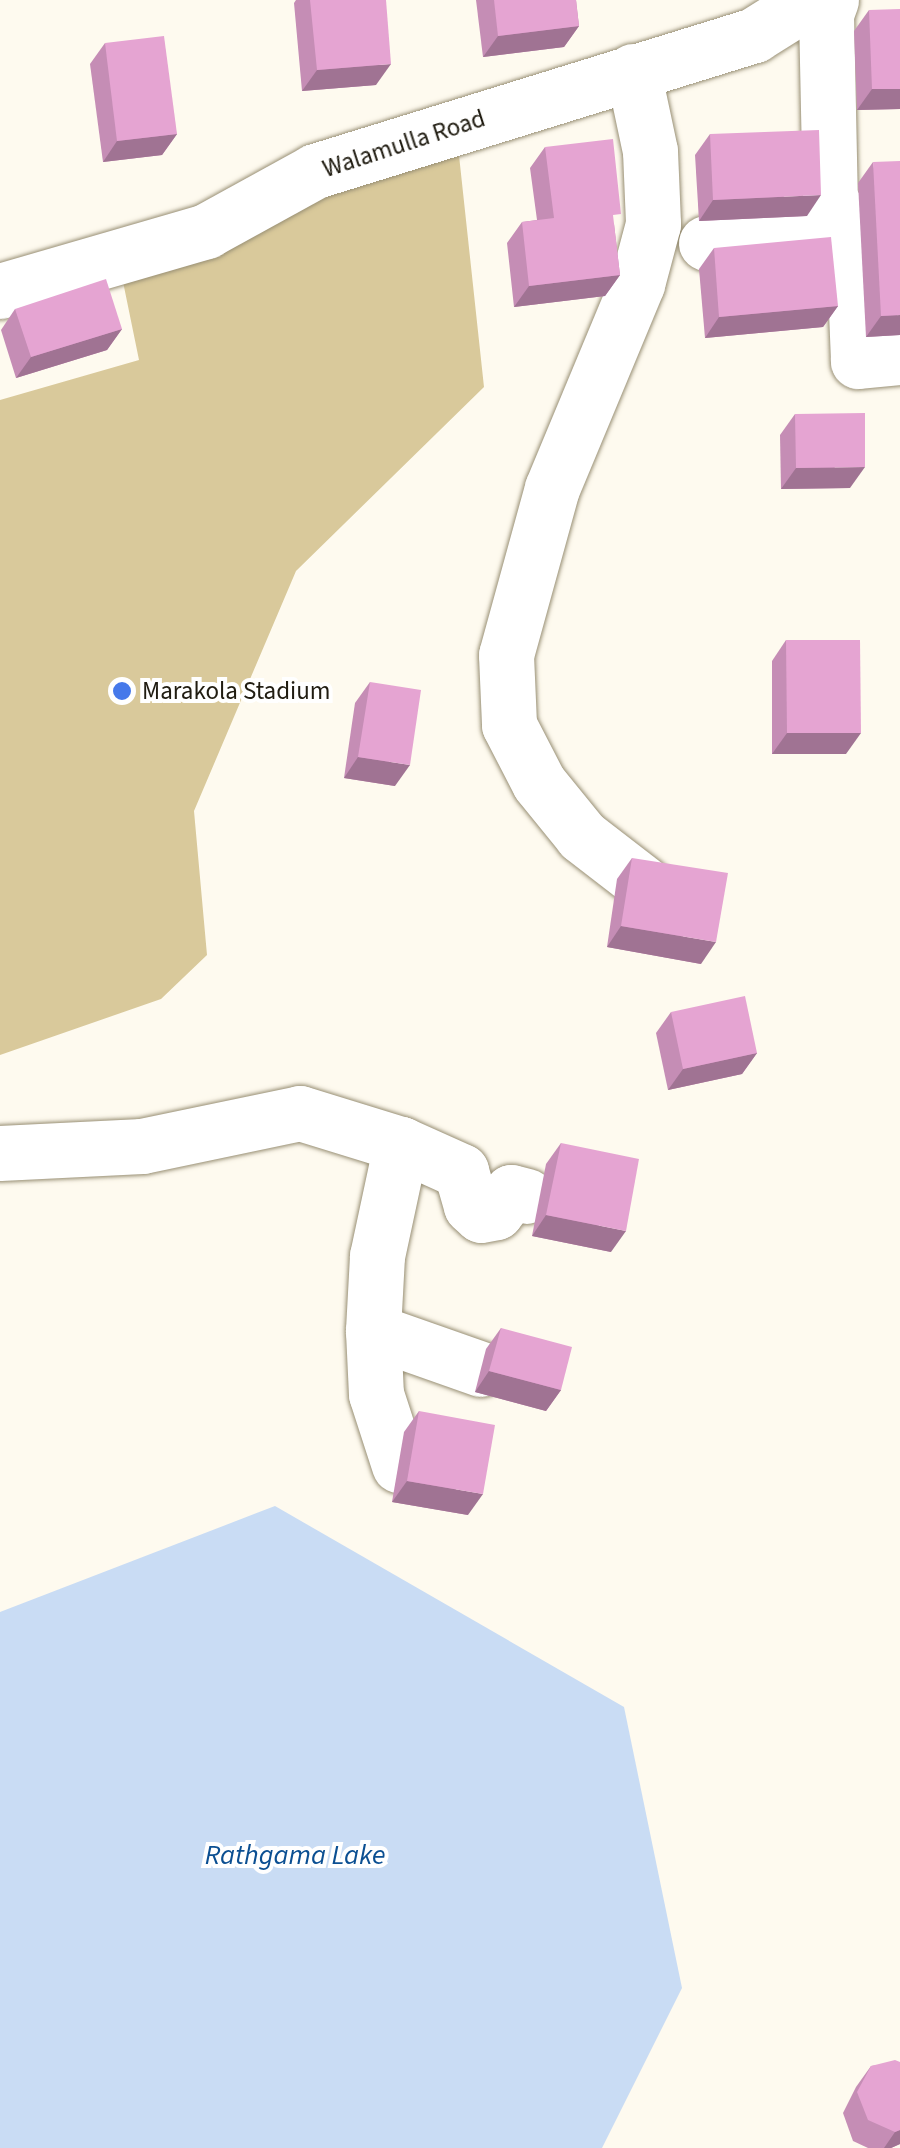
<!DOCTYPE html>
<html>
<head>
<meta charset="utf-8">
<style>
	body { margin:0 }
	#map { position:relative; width:900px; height:2148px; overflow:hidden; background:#fefaef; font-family:"Source Sans 3",sans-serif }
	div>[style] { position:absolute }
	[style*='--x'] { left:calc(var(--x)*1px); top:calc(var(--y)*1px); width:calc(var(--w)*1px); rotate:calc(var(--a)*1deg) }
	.green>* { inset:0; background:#d9c99b }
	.water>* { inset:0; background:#c9dcf4 }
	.roads { filter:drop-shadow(0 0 2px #988f74) drop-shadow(0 0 2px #988f74) }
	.minor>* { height:55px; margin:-27.5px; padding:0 27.5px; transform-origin:27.5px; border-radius:27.5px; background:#fff }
	.wall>* { inset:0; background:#c58db5 }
	.shaded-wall>* { inset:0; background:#a07393 }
	.building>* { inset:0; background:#e5a4d2 }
	.dots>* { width:28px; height:28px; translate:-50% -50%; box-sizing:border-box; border:5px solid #fff; border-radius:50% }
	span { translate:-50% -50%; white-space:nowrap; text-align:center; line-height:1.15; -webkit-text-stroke:8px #fff; paint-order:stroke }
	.street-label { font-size:25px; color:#201c11 }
	.poi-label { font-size:25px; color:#201c11 }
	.left { translate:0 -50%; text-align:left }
	.water-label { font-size:28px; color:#0b4f92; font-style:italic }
</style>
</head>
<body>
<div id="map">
	<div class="green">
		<i style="clip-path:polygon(458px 146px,484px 387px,296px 571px,194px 811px,207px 955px,161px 999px,0 1055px,0 400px,139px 360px,121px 272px,322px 190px)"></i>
	</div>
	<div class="water">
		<i style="clip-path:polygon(275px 1506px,624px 1707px,682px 1988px,602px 2148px,0 2148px,0 1612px)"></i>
	</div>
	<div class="roads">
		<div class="minor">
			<i style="--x:831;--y:0;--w:15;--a:110"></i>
			<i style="--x:826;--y:14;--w:185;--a:88.8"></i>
			<i style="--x:830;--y:199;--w:44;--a:58.1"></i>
			<i style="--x:853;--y:236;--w:125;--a:87.7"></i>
			<i style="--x:858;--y:361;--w:42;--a:-5.4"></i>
			<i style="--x:633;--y:71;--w:82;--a:78"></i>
			<i style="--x:650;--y:151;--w:73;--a:87.6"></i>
			<i style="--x:653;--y:224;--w:62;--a:104.9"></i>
			<i style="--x:637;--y:284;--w:221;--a:112.6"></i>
			<i style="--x:552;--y:488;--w:173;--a:105.4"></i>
			<i style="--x:506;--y:655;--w:70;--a:87.5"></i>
			<i style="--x:509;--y:725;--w:65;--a:62.7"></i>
			<i style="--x:539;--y:783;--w:68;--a:50.9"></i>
			<i style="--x:582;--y:836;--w:78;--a:37.7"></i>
			<i style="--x:706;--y:243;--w:117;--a:-3.4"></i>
			<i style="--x:823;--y:236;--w:41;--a:41.1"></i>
			<i style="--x:0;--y:291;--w:215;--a:-16.2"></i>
			<i style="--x:206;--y:231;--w:124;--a:-28.8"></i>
			<i style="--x:315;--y:171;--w:460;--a:-17.2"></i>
			<i style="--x:754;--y:35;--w:66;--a:-32"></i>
			<i style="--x:401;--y:1144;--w:66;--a:24.2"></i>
			<i style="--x:461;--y:1171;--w:36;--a:74"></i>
			<i style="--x:471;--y:1206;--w:13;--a:42"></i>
			<i style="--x:481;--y:1215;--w:15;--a:-11"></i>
			<i style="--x:496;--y:1212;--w:25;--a:-53"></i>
			<i style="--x:511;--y:1192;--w:16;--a:14"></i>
			<i style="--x:0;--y:1153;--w:142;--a:-2.8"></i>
			<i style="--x:142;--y:1146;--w:161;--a:-11.8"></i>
			<i style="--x:300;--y:1113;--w:106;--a:17.1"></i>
			<i style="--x:401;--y:1144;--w:115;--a:102.1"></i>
			<i style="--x:377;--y:1256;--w:75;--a:93.1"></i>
			<i style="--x:373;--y:1331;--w:63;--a:87.3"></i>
			<i style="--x:376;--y:1394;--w:75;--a:72.1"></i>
			<i style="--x:373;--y:1331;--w:114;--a:19.4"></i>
		</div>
	</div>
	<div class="wall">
		<i style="clip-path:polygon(296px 0,386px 0,376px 85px,302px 91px,294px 3px)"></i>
		<i style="clip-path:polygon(476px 0,576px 0,579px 26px,564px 47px,483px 57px)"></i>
		<i style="clip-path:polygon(869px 10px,900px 109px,857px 110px,854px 31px)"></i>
		<i style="clip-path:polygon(105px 43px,177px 134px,162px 155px,103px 162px,90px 64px)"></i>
		<i style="clip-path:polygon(710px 134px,807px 216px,699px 221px,695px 155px)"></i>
		<i style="clip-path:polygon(545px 147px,614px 224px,620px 275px,605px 296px,514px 307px,507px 243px,522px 222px,537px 220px,530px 168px)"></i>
		<i style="clip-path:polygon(873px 162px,900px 335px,866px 337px,858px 183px)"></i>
		<i style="clip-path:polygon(714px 248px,838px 306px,823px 327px,705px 338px,699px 269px)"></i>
		<i style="clip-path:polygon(15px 309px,122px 329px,107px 350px,16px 378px,1px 330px)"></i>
		<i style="clip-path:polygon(795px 414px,850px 488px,781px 489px,780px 435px)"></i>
		<i style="clip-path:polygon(786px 640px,846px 754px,772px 754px,772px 661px)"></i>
		<i style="clip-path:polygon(370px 682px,395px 786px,344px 778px,355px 703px)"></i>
		<i style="clip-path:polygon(632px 858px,701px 964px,607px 947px,617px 879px)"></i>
		<i style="clip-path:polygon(671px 1012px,757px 1053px,742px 1074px,668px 1090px,656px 1033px)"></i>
		<i style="clip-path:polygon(561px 1143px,611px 1252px,532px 1236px,546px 1164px)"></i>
		<i style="clip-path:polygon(501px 1328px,561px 1390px,546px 1411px,475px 1392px,486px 1349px)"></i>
		<i style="clip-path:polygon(419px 1411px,468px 1515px,392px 1502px,404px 1432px)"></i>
		<i style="clip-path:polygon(900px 2062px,900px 2144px,891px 2148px,868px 2148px,853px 2141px,843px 2113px,856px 2087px,871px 2066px)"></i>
	</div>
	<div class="shaded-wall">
		<i style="clip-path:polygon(579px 26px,564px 47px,483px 57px,498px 36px)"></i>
		<i style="clip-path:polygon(391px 64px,376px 85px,302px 91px,317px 70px)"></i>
		<i style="clip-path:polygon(872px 89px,900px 89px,900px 109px,857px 110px)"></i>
		<i style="clip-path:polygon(177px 134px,162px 155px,103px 162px,117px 141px)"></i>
		<i style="clip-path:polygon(821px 195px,807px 216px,699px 221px,713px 200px)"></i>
		<i style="clip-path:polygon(620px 275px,605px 296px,514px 307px,529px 286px)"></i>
		<i style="clip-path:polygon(838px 306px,823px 327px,705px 338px,719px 317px)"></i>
		<i style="clip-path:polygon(900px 315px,900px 335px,866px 337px,881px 316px)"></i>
		<i style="clip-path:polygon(122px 329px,107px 350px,16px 378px,31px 357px)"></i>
		<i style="clip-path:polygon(865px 467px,850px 488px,781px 489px,796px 468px)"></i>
		<i style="clip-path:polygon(787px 733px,861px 733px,846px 754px,772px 754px)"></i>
		<i style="clip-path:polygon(358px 757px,410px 765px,395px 786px,344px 778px)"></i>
		<i style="clip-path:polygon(621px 926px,716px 942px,701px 964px,607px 947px)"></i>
		<i style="clip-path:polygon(757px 1053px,742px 1074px,668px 1090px,683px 1069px)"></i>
		<i style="clip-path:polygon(546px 1215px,626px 1231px,611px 1252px,532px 1236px)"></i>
		<i style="clip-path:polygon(489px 1371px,561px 1390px,546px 1411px,475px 1392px)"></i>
		<i style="clip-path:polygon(407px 1481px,483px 1494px,468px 1515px,392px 1502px)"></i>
		<i style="clip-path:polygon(900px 2130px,900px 2144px,891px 2148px,884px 2148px,895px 2132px)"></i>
	</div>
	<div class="building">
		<i style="clip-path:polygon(310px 0,386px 0,391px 64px,317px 70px)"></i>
		<i style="clip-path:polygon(494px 0,576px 0,579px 26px,498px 36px)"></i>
		<i style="clip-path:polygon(900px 9px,900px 89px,872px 89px,869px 10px)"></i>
		<i style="clip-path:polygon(164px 36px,177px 134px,117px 141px,105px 43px)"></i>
		<i style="clip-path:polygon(819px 130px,821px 195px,713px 200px,710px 134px)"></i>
		<i style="clip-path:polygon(613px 139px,621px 214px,613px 215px,620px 275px,529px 286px,522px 222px,554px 218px,545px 147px)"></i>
		<i style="clip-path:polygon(900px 161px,900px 315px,881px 316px,873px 162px)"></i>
		<i style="clip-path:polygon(831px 237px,838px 306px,719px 317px,714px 248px)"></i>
		<i style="clip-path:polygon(106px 279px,122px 329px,31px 357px,15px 309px)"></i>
		<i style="clip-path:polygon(865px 413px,865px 467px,796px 468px,795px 414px)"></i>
		<i style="clip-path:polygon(786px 640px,860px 640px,861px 733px,787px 733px)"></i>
		<i style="clip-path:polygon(370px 682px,421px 690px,410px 765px,358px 757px)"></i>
		<i style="clip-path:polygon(632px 858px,728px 873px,716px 942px,621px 926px)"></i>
		<i style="clip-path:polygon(745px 996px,757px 1053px,683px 1069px,671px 1012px)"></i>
		<i style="clip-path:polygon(561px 1143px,639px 1159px,626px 1231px,546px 1215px)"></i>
		<i style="clip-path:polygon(501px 1328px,572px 1347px,561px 1390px,489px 1371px)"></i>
		<i style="clip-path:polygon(419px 1411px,495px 1425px,483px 1494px,407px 1481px)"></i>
		<i style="clip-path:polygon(895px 2060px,900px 2062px,900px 2130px,895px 2132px,868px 2120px,857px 2092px,871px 2066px)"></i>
	</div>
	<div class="dots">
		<i style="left:122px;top:691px;background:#4679ea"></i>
	</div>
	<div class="street-label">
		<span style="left:404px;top:144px;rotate:-18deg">Walamulla Road</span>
	</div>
	<div class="poi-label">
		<span class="left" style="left:142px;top:691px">Marakola Stadium</span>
	</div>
	<div class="water-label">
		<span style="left:295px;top:1855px">Rathgama Lake</span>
	</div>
</div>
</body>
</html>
